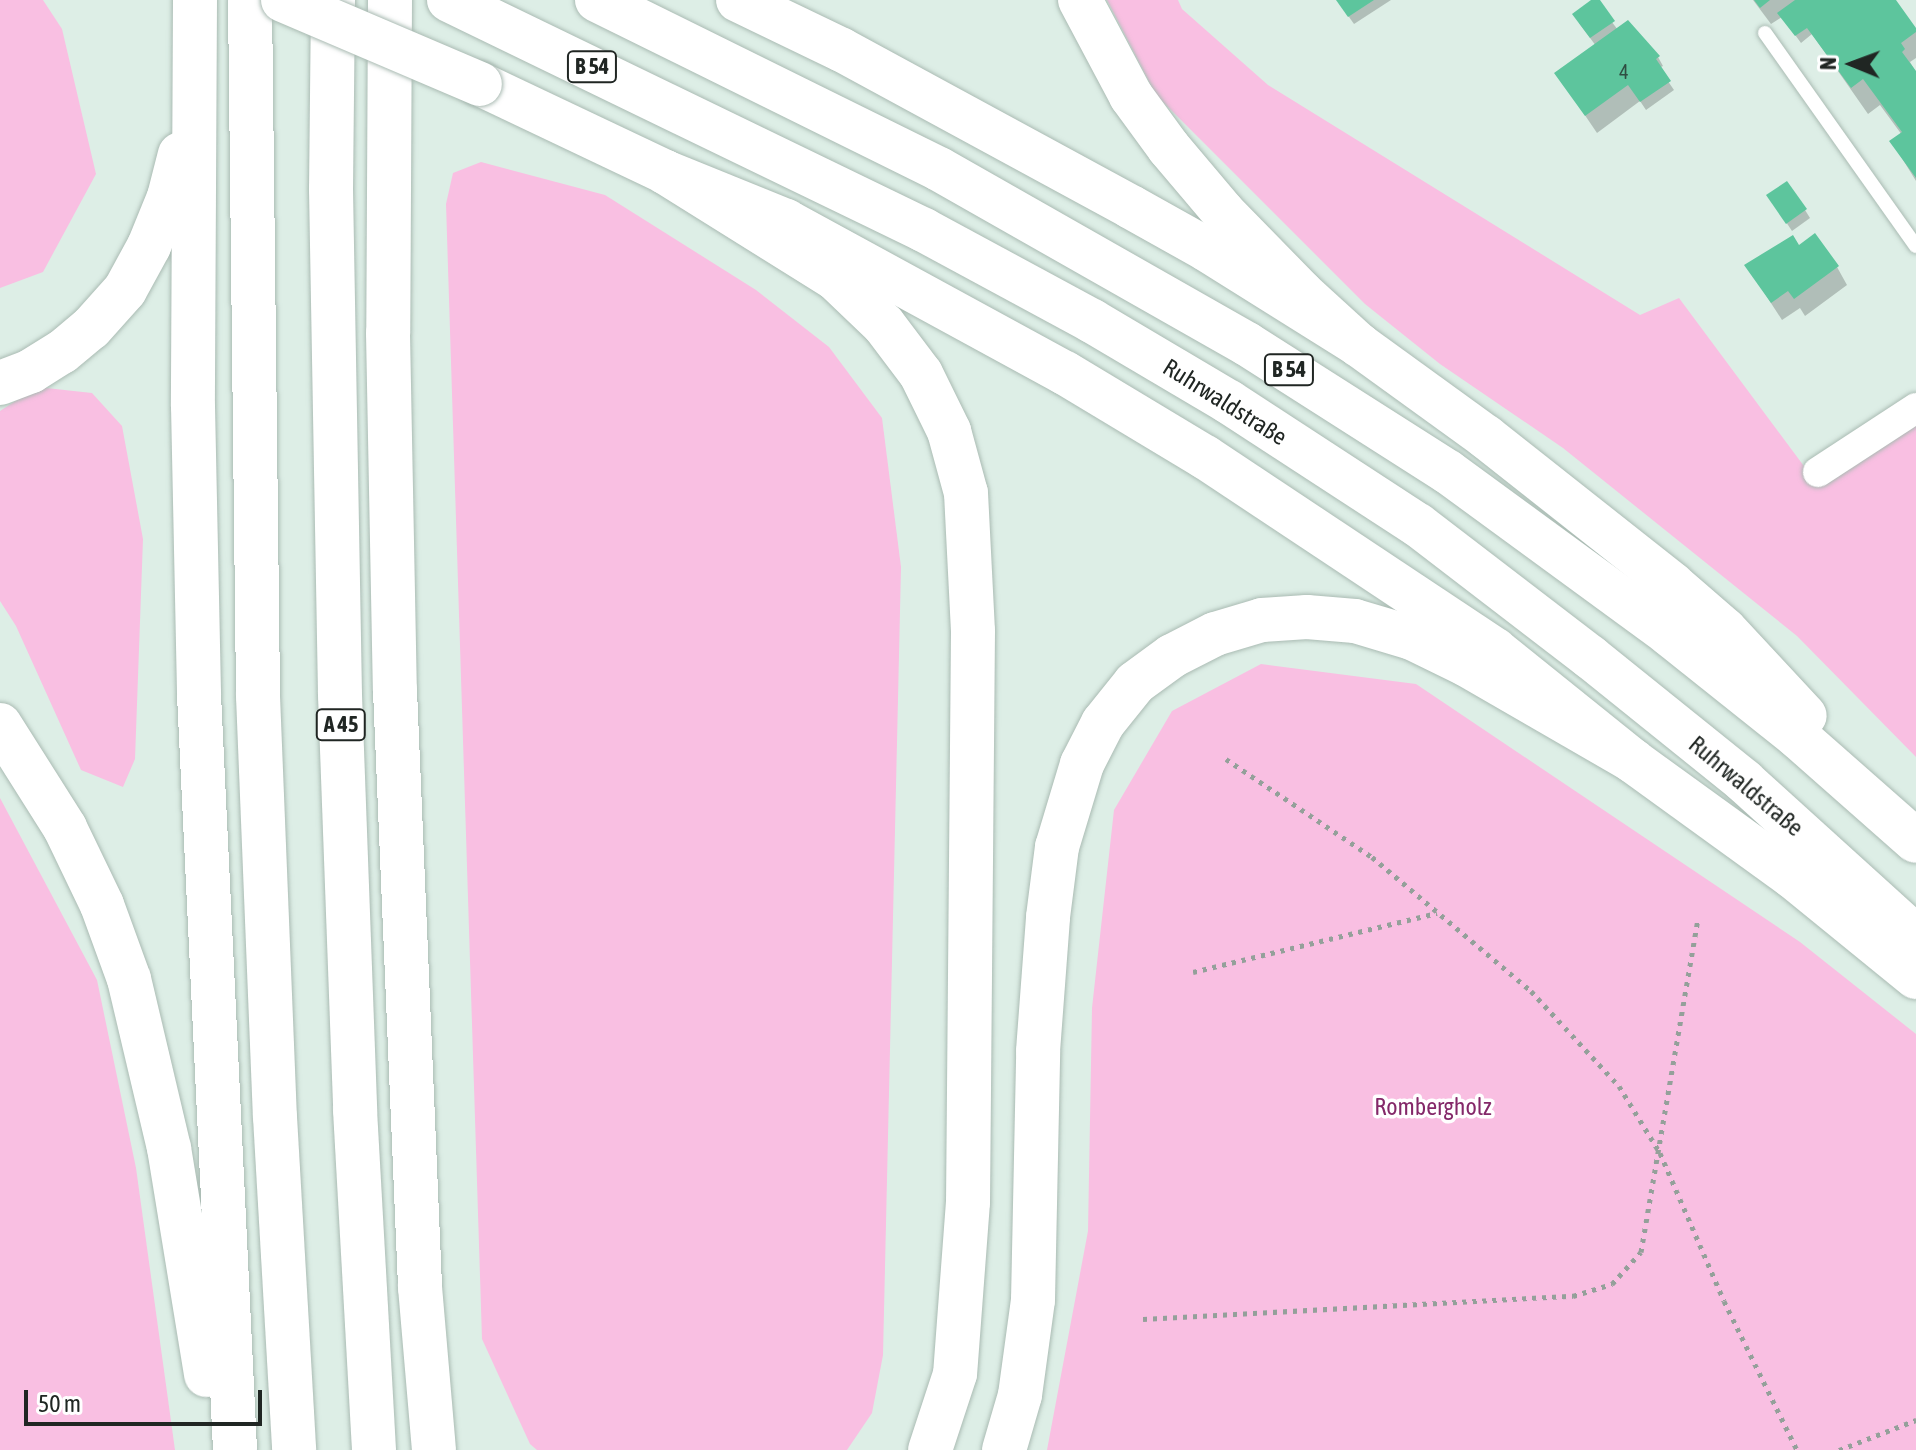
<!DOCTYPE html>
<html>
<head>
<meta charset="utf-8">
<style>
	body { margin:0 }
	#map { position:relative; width:1916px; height:1450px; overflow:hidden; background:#ddeee6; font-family:"Asap Condensed",sans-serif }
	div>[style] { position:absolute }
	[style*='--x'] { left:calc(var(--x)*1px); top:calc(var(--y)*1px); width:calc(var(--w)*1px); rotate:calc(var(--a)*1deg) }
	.green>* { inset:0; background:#f9bfe2 }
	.shadow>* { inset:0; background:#0003 }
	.building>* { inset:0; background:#5dc59d }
	.path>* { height:5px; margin-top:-2.5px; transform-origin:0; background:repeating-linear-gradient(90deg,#94a09a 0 4px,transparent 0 10px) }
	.roads { filter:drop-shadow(0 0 2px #aabbb3) drop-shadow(0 0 2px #aabbb3) }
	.service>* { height:14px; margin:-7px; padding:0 7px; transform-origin:7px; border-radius:7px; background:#fff }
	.minor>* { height:30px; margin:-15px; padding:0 15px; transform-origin:15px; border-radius:15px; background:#fff }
	.trunk>* { height:44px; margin:-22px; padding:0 22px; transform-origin:22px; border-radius:22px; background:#fff }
	.motorway>* { height:44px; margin:-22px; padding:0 22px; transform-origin:22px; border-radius:22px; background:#fff }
	.bridges { filter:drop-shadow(0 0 2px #aabbb3) drop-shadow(0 0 2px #aabbb3) }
	.trunk-bridge>* { height:44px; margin:-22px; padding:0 22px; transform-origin:22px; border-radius:22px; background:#fff }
	span { translate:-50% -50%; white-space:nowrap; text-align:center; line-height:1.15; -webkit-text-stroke:7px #fff; paint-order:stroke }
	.number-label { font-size:20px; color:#2f4e42 }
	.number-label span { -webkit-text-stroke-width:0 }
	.shield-label span { padding:2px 6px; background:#fff; border:2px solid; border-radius:6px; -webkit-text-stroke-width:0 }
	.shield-label { font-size:22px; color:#202623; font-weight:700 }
	.street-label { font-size:24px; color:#202623 }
	.park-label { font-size:24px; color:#842869 }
	.north { position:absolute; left:1812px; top:24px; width:80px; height:80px; -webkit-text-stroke:6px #fff; paint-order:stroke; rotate:271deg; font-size:22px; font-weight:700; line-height:32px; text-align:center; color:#202623 }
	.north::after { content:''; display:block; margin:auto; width:28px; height:36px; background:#202623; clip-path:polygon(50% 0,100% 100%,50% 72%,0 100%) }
	.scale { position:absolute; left:24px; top:1390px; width:238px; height:36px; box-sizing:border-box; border:4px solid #202623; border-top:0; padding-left:10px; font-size:24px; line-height:28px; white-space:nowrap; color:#202623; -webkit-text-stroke:6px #fff; paint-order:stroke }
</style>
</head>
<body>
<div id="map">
	<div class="green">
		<i style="clip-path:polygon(0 0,43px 0,62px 29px,96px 174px,43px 272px,0 288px)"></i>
		<i style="clip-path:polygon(1107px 0,1178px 0,1182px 9px,1268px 85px,1640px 315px,1679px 298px,1818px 485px,1916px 423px,1916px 757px,1797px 636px,1563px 448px,1440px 364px,1365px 304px,1156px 95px)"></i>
		<i style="clip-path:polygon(481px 162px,605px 195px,756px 290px,829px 347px,882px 418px,901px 567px,883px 1355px,872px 1413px,847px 1450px,537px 1450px,530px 1444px,482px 1339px,446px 204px,453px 173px)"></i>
		<i style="clip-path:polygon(37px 387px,92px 393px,122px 426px,143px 539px,135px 759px,123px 787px,81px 770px,16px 626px,0 601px,0 411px)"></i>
		<i style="clip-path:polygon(1261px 664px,1416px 684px,1800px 942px,1916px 1034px,1916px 1450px,1047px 1450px,1088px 1231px,1092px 1008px,1114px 810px,1172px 711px)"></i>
		<i style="clip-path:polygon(0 798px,97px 980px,136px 1168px,175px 1450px,0 1450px)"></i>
	</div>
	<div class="shadow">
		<i style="clip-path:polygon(1337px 0,1391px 0,1354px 24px)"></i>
		<i style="clip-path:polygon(1595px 0,1618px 30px,1658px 57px,1663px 66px,1659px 68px,1674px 90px,1646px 110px,1640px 101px,1597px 133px,1557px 74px,1596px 46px,1579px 23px)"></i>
		<i style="clip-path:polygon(1753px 0,1894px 0,1916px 31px,1916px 58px,1910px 62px,1916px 72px,1916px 181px,1892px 142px,1902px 135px,1880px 105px,1868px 114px,1812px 34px,1801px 43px,1782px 17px,1771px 24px)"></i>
		<i style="clip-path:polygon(1774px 204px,1805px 210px,1810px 218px,1792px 231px)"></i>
		<i style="clip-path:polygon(1798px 247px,1837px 267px,1847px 285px,1805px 316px,1800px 308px,1782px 320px,1747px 266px)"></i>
	</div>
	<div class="building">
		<i style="clip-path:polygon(1336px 0,1374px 0,1348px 17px)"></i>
		<i style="clip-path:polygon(1591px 0,1600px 0,1615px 21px,1590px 38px,1572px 14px)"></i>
		<i style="clip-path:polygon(1754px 0,1770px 0,1760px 8px)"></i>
		<i style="clip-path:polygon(1795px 0,1896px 0,1916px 28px,1916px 32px,1901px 43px,1905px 49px,1902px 52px,1916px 71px,1916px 178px,1889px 141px,1902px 132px,1863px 79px,1851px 88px,1807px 28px,1795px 36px,1777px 13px)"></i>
		<i style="clip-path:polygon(1628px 20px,1660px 56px,1656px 59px,1671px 81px,1640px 102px,1628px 85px,1585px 116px,1554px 73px)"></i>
		<i style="clip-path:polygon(1787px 181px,1807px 209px,1786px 224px,1766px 195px)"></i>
		<i style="clip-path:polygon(1815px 233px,1839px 266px,1794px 299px,1788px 291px,1771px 303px,1744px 265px,1793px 235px,1799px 245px)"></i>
	</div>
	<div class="path">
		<i style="--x:1226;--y:759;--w:176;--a:33.9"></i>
		<i style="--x:1372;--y:857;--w:208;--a:40.1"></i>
		<i style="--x:1531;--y:991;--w:129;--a:47.2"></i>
		<i style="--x:1619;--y:1086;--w:79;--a:58.5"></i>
		<i style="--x:1660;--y:1153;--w:161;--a:66.6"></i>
		<i style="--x:1724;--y:1301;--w:166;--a:63.9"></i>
		<i style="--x:1193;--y:972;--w:251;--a:-13.6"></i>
		<i style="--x:1143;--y:1319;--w:431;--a:-3.1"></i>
		<i style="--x:1573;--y:1296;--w:41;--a:-17.1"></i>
		<i style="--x:1612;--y:1284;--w:43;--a:-47.8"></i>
		<i style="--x:1641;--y:1252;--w:339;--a:-80.3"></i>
		<i style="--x:1839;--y:1450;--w:83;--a:-21.3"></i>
	</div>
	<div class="roads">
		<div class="service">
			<i style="--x:1765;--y:33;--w:261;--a:54.7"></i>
		</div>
		<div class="minor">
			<i style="--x:1818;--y:472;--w:117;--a:-33.1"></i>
		</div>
		<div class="trunk">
			<i style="--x:449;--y:0;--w:528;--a:25.84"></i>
			<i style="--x:924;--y:230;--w:191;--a:28.4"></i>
			<i style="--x:1092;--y:321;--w:159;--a:30.6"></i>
			<i style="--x:1229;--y:402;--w:225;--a:33.1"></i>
			<i style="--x:1418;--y:525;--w:217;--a:37.5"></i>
			<i style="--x:1590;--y:657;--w:198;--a:38.8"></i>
			<i style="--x:1744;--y:781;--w:232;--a:42.2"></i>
			<i style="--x:597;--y:0;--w:381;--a:26.3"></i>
			<i style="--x:939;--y:169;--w:354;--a:29.6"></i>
			<i style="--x:1247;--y:344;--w:238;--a:32.5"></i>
			<i style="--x:1448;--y:472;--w:274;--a:36.2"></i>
			<i style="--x:1669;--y:634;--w:165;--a:38.6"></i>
			<i style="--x:1798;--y:737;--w:157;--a:41.4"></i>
			<i style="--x:738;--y:0;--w:115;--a:25.7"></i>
			<i style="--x:842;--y:50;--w:329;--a:28.5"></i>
			<i style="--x:1131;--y:207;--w:86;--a:29.2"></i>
			<i style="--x:1206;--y:249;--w:181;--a:32.1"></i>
			<i style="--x:1359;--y:345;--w:157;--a:35.9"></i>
			<i style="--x:1486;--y:437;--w:237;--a:38.3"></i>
			<i style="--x:1672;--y:584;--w:70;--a:41"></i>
			<i style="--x:1725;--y:630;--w:117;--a:47.1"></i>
			<i style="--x:480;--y:84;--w:205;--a:25.4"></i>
			<i style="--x:665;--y:172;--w:131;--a:22"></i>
			<i style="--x:786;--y:221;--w:318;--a:28.6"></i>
			<i style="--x:1065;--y:373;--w:163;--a:31"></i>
			<i style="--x:1205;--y:457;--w:348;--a:33.6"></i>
			<i style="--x:1495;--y:650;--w:177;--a:38.8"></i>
			<i style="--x:1633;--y:761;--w:196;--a:35.9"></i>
			<i style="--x:1792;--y:876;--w:160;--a:39.2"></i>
		</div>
		<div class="motorway">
			<i style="--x:195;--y:0;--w:406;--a:90.3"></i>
			<i style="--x:193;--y:406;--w:289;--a:88.8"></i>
			<i style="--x:199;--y:695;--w:756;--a:87.27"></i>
			<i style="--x:250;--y:0;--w:696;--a:89.34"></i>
			<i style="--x:258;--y:696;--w:421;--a:87.7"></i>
			<i style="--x:275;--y:1117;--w:334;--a:86.7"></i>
			<i style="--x:333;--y:0;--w:189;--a:90.6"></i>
			<i style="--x:331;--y:189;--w:506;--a:88.98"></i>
			<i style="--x:340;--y:695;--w:415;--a:87.9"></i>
			<i style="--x:355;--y:1110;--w:341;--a:86.8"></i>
			<i style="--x:390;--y:0;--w:333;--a:90.3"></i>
			<i style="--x:388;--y:333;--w:357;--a:88.9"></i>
			<i style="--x:395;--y:690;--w:598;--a:87.6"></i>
			<i style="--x:420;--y:1287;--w:164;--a:85.1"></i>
			<i style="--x:1080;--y:0;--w:109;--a:62"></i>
			<i style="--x:1131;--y:96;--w:64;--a:53.8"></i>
			<i style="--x:1169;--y:148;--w:84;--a:49.8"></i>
			<i style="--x:1223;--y:212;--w:113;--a:45.7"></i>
			<i style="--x:1302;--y:293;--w:77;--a:42.4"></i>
			<i style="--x:665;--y:172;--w:202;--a:32"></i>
			<i style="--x:836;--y:279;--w:66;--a:43.8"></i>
			<i style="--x:884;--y:325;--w:61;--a:52.9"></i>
			<i style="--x:921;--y:374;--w:64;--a:63.8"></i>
			<i style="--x:949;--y:431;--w:64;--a:74.7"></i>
			<i style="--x:966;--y:493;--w:138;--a:87.1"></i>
			<i style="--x:973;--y:631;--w:571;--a:90.5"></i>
			<i style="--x:968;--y:1202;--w:172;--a:94.3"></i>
			<i style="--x:955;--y:1374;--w:80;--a:108.2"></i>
			<i style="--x:0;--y:383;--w:33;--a:-21"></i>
			<i style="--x:31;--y:371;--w:36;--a:-32"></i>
			<i style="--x:62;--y:352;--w:38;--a:-40"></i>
			<i style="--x:91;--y:328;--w:51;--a:-48.2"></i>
			<i style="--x:125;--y:290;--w:50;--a:-61.4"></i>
			<i style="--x:149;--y:246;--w:53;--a:-67.8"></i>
			<i style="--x:169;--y:197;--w:44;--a:-75.7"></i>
			<i style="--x:0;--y:725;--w:122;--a:57.7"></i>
			<i style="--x:65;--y:828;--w:85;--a:64.3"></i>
			<i style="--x:102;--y:905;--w:79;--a:70"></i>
			<i style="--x:129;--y:979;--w:174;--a:76.7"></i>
			<i style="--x:169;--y:1148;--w:230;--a:80.7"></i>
			<i style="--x:1004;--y:1450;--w:57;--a:-73.8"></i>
			<i style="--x:1020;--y:1395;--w:96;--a:-82.2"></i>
			<i style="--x:1033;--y:1300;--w:249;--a:-88.8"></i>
			<i style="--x:1038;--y:1051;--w:134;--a:-85.7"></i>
			<i style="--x:1048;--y:917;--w:71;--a:-82.7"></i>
			<i style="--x:1057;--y:847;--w:87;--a:-73.2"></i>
			<i style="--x:1082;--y:764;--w:46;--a:-62.9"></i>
			<i style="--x:1103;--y:723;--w:51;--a:-51.3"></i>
			<i style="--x:1135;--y:683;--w:46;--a:-36.1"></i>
			<i style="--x:1172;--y:656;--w:48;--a:-27.1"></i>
			<i style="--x:1215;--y:634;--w:49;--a:-16.6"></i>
			<i style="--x:1262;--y:620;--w:45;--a:-3.8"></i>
			<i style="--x:1307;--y:617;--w:48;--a:4.8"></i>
			<i style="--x:1355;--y:621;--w:59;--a:16.6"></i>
			<i style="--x:1412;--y:638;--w:61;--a:26.1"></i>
			<i style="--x:1467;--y:665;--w:192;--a:30"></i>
		</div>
	</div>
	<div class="bridges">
		<div class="trunk-bridge">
			<i style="--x:283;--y:0;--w:214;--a:23.1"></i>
		</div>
	</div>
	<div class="number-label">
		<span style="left:1624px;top:71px">4</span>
	</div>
	<div class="shield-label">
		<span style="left:592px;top:67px">B 54</span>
		<span style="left:1289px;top:370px">B 54</span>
		<span style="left:341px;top:725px">A 45</span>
	</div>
	<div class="street-label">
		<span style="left:1225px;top:402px;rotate:32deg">Ruhrwaldstraße</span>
		<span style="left:1746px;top:786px;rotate:40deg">Ruhrwaldstraße</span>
	</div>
	<div class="park-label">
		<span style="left:1433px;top:1107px">Rombergholz</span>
	</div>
	<div class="north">N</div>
	<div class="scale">50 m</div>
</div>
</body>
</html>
